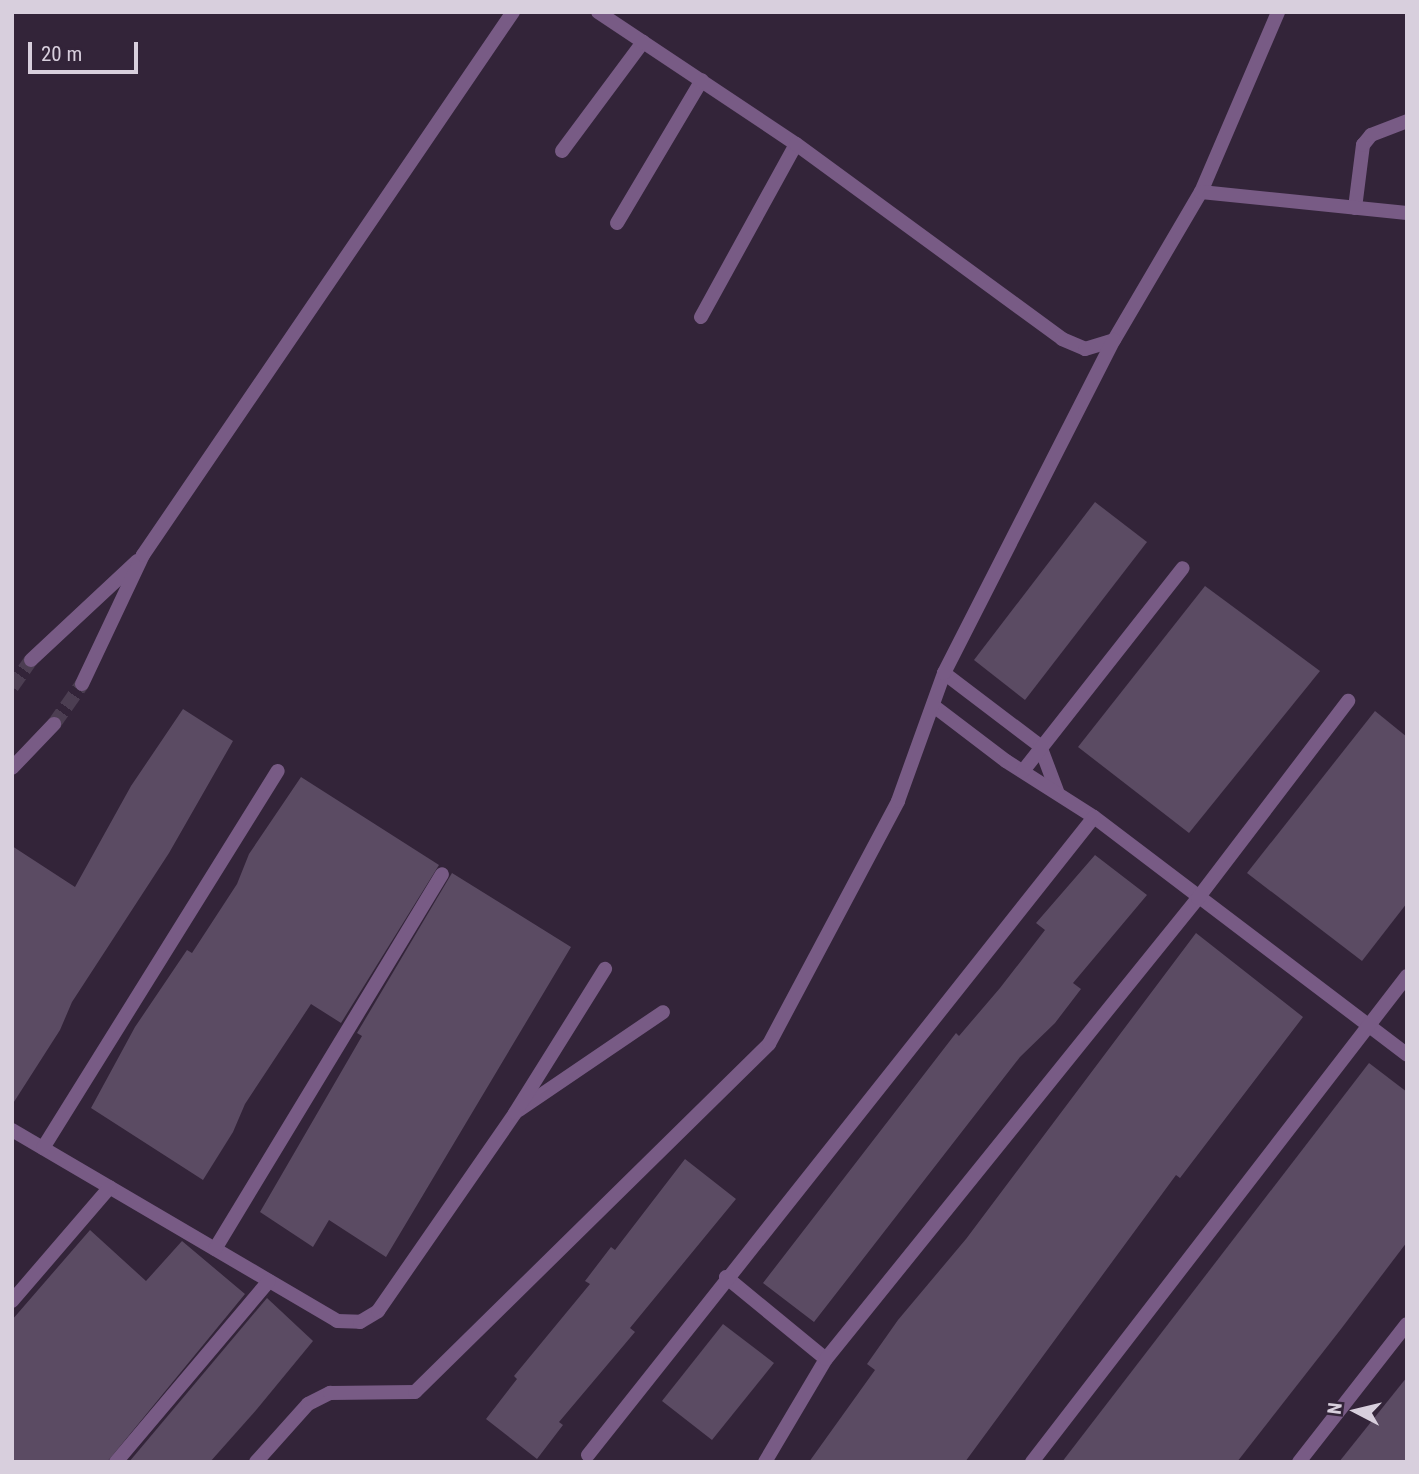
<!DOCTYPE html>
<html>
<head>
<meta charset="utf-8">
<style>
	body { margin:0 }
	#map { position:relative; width:1419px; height:1474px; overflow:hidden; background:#332439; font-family:"Roboto Condensed",sans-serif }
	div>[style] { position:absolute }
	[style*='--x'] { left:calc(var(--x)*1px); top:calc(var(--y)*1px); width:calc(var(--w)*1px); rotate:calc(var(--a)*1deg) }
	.building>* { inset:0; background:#5b4b63 }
	.minor-tunnel>* { height:14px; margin-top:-7px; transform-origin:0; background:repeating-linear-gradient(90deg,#4c3e52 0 14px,transparent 0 21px) }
	.service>* { height:14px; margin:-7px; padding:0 7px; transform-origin:7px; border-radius:7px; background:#785b85 }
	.minor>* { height:14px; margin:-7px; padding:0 7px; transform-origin:7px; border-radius:7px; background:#785b85 }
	span { translate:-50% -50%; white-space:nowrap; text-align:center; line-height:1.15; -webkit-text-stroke:5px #332439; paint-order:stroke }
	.frame { position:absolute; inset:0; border:14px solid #d8cfdd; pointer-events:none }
	.north { position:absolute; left:1321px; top:1376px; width:70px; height:70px; -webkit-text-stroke:5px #332439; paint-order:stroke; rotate:277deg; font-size:19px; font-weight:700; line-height:28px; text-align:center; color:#d8cfdd }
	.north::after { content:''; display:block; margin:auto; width:24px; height:32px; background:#d8cfdd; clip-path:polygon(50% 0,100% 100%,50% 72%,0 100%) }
	.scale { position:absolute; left:28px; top:42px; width:110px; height:32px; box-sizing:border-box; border:4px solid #d8cfdd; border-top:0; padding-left:9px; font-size:21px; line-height:24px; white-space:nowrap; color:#d8cfdd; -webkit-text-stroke:5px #332439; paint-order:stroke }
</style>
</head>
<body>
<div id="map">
	<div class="building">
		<i style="clip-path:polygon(1095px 502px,1147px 542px,1025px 700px,974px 660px)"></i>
		<i style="clip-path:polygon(1205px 586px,1320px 671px,1189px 833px,1078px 747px)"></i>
		<i style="clip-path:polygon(183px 709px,233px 741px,169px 853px,72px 1002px,60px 1030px,12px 1105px,12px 846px,75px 887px,131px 786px)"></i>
		<i style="clip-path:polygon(1375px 711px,1407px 737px,1407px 903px,1362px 961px,1247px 873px)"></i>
		<i style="clip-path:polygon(301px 777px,439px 865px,341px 1023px,311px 1004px,245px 1104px,233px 1132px,203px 1180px,91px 1108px,135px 1027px,187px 950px,192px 953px,237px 884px,249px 854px)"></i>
		<i style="clip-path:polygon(1095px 855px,1147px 895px,1073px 983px,1081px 989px,1055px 1023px,1020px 1057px,814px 1322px,763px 1283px,956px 1033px,959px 1036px,1000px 988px,1045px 930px,1036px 923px)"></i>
		<i style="clip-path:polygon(452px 873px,571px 947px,386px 1257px,329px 1220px,313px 1247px,260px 1212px,362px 1036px,357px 1033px)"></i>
		<i style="clip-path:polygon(1196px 933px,1303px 1017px,1180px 1178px,1176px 1175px,965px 1462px,809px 1462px,875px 1370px,867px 1364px,898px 1320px,966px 1239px)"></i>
		<i style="clip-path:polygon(1369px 1063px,1407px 1092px,1407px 1242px,1341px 1329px,1237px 1462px,1062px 1462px)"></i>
		<i style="clip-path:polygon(685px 1159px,736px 1199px,630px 1328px,635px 1332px,559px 1422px,563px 1425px,537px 1459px,486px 1419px,517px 1379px,514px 1376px,590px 1284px,585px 1281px,611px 1247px,615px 1250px)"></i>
		<i style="clip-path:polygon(90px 1230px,146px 1281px,182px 1241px,245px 1294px,107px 1462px,12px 1462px,12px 1320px)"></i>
		<i style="clip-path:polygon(267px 1298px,313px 1341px,257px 1409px,210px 1462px,129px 1462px)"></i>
		<i style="clip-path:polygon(723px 1324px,774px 1363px,712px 1440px,662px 1401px)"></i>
		<i style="clip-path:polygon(1407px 1377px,1407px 1462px,1339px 1462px)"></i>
	</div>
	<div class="minor-tunnel">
		<i style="--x:12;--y:687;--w:33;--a:-55"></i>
		<i style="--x:54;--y:724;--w:49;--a:-55"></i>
	</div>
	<div class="service">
		<i style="--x:562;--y:151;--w:136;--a:-53.4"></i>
		<i style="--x:1355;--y:208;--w:64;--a:-82.8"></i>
		<i style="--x:1363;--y:145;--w:13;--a:-51"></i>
		<i style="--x:1371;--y:135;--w:39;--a:-21"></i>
		<i style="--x:617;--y:223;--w:166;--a:-59.3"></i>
		<i style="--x:701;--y:317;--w:197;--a:-61.2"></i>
	</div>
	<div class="minor">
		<i style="--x:598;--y:12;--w:238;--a:33.7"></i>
		<i style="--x:796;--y:144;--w:330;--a:36.2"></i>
		<i style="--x:1062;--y:339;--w:25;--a:23"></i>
		<i style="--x:1085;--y:349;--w:30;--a:-17"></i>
		<i style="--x:1114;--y:340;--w:172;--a:-59.6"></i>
		<i style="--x:1201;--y:192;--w:196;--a:-66.8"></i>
		<i style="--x:1201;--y:192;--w:207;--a:5.8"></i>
		<i style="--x:31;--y:660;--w:145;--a:-43"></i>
		<i style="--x:944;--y:673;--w:121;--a:37.2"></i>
		<i style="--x:1040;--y:746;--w:48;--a:69.3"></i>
		<i style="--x:82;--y:684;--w:143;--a:-64.7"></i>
		<i style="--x:143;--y:555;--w:657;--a:-55.73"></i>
		<i style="--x:935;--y:707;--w:89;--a:37.3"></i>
		<i style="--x:1006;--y:761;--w:104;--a:32.5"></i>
		<i style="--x:1094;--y:817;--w:393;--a:37.2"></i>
		<i style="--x:12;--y:768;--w:61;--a:-46.3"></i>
		<i style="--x:1023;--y:771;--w:258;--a:-51.8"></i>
		<i style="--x:519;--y:1110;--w:174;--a:-34.2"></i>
		<i style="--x:12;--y:1130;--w:377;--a:30.4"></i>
		<i style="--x:337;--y:1321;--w:23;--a:2"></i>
		<i style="--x:360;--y:1322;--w:21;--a:-31"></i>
		<i style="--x:378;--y:1311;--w:241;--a:-55.3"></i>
		<i style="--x:515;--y:1113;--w:170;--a:-58"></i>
		<i style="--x:43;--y:1148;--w:444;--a:-58.1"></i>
		<i style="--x:215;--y:1249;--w:438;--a:-58.8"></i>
		<i style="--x:726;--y:1277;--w:129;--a:39.4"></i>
		<i style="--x:12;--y:1301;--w:150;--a:-49.3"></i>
		<i style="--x:588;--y:1455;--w:814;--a:-51.58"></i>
		<i style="--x:116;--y:1462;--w:237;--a:-49.8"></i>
		<i style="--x:256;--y:1462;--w:78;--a:-48.1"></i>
		<i style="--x:308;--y:1404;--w:25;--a:-27"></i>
		<i style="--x:330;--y:1393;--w:85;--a:-0.7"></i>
		<i style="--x:415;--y:1392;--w:496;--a:-44.5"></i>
		<i style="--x:769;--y:1044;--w:275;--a:-62"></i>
		<i style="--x:898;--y:801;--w:136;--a:-70.2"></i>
		<i style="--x:944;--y:673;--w:374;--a:-63"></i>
		<i style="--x:765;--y:1462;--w:120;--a:-59.4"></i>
		<i style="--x:826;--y:1359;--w:592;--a:-51.1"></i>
		<i style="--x:1198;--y:898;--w:248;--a:-52.7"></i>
		<i style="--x:1032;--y:1462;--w:614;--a:-52.35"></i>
		<i style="--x:1299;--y:1462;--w:175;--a:-52"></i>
	</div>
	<div class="frame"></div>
	<div class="north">N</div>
	<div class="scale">20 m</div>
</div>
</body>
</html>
